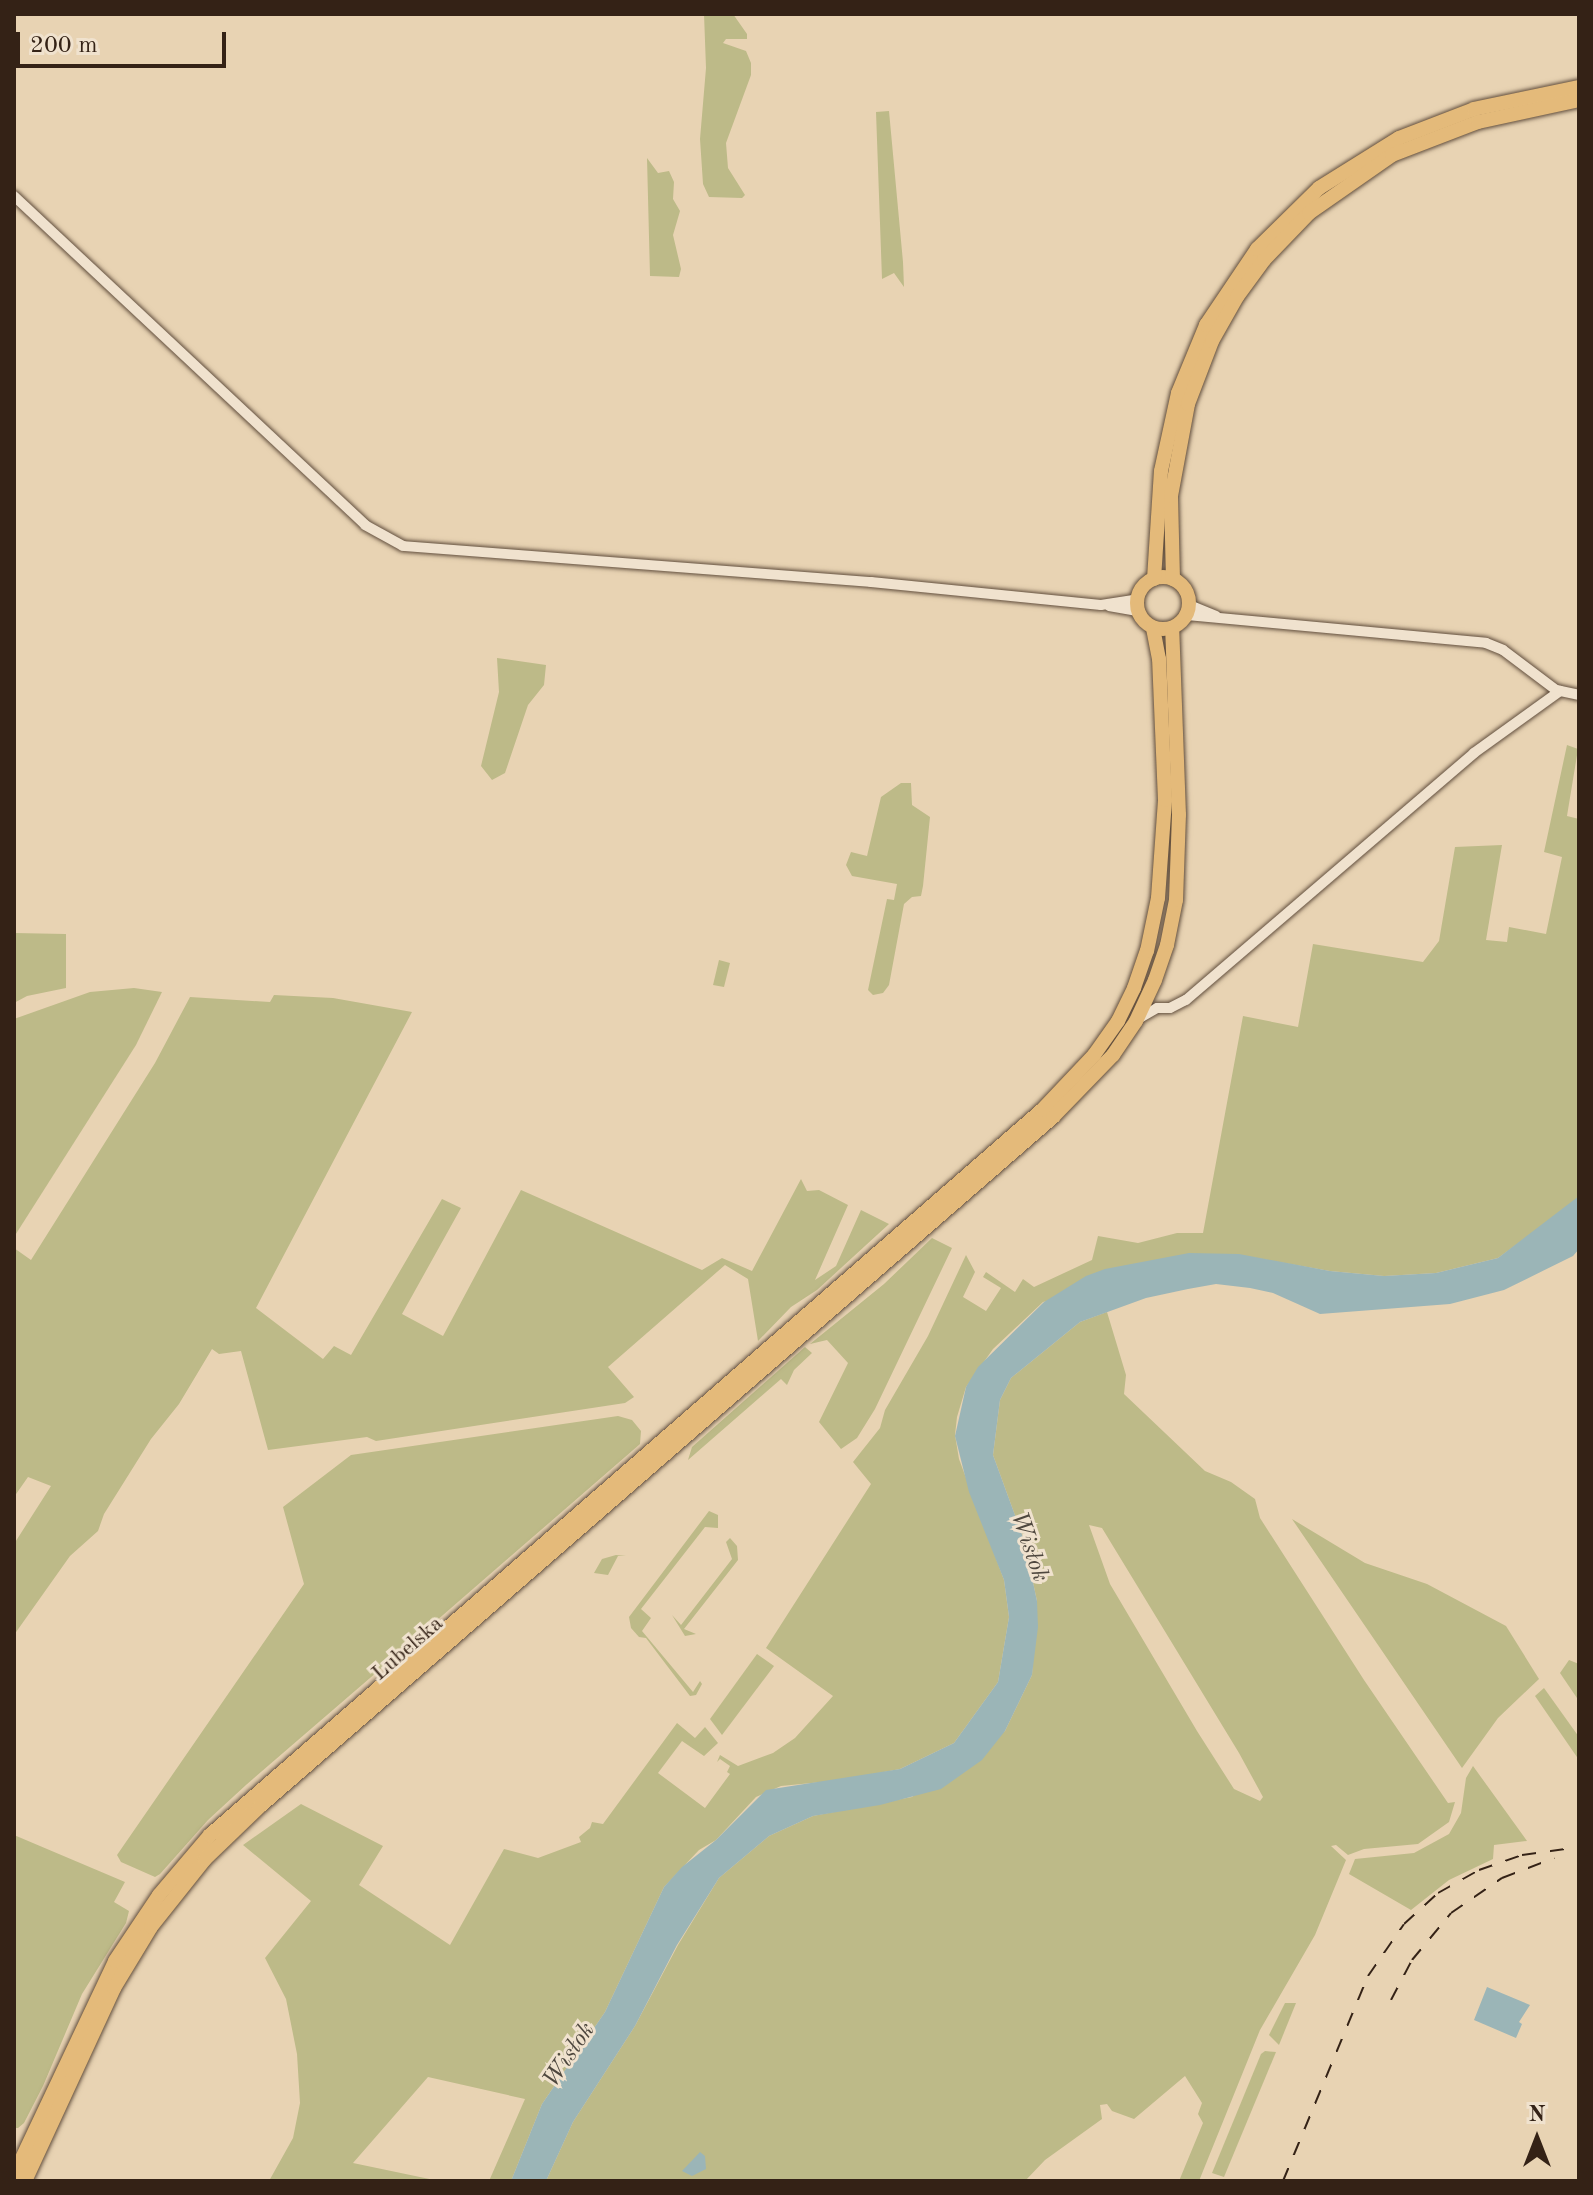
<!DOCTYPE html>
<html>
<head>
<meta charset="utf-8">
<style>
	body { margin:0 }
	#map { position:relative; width:1593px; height:2195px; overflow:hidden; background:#e8d3b3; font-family:"Old Standard TT",serif }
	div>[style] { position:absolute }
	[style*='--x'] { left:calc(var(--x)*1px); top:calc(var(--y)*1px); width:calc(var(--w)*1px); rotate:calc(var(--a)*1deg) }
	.green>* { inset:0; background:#bdba88 }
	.water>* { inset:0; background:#9bb5b7 }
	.roads { filter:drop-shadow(0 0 2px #614e3d) drop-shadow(0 0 2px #614e3d) }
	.minor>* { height:10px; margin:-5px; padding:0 5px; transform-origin:5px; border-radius:5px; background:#f0e2ce }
	.major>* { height:14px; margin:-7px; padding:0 7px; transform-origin:7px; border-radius:7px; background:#e4ba7a }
	.major>.ring { margin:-7px; padding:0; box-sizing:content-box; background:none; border:14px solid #e4ba7a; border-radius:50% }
	.rail>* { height:2px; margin-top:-1px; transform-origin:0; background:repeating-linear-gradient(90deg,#342216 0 14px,transparent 0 28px) }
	span { translate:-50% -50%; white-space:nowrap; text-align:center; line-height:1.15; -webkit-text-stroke:6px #f0e2ce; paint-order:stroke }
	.street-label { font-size:22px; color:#342216 }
	.water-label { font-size:24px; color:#4e473e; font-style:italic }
	.frame { position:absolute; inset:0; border:16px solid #342216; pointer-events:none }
	.north { position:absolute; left:1497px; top:2099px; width:80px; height:80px; -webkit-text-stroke:6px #f0e2ce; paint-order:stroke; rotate:0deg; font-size:22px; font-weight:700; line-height:32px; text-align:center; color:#342216 }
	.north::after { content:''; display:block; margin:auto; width:28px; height:36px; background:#342216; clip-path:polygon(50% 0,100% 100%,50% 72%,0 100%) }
	.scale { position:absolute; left:16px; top:32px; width:210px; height:36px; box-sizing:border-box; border:4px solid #342216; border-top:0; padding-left:10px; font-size:24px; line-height:28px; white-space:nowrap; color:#342216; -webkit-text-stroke:6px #f0e2ce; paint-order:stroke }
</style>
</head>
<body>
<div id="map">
	<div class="green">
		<i style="clip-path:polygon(704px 14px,733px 14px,747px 34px,747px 39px,726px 39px,723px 43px,746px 51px,751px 63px,751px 75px,726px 143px,728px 168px,745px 195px,742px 198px,709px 197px,703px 184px,700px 139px,706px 68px)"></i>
		<i style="clip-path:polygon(889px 111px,903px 262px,904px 287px,894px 273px,882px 279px,876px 112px)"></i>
		<i style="clip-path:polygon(647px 158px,658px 173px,669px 171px,674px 182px,673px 199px,680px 211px,673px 235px,681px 269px,679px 277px,650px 276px)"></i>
		<i style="clip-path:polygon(497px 658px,546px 665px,544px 685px,528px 705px,505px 773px,492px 780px,481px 766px,499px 692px)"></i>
		<i style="clip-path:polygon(1567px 745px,1578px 749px,1567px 816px,1579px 819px,1579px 1196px,1576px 1201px,1498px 1258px,1436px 1273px,1384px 1276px,1330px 1271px,1239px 1255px,1043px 1302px,993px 1349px,966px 1387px,957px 1417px,955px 1435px,959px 1459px,1004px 1580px,1009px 1617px,998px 1682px,954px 1743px,900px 1769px,842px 1780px,781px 1786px,756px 1797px,716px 1840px,699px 1850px,664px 1887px,605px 2012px,542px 2104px,511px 2181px,489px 2181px,525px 2099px,428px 2077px,353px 2163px,439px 2181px,269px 2181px,293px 2138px,300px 2103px,297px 2054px,286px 1999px,265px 1958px,311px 1901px,243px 1845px,301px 1804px,383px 1846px,359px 1885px,450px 1945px,504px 1849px,538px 1858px,581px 1842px,579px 1837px,590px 1828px,592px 1822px,603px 1824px,677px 1723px,695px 1738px,705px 1727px,718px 1743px,704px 1756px,682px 1741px,658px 1773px,705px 1808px,730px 1774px,727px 1772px,730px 1766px,720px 1759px,717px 1762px,720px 1755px,738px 1766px,773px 1753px,795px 1738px,833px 1696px,766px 1648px,871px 1484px,853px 1462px,880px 1428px,885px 1410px,928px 1336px,966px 1255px,975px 1272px,963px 1297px,986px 1311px,1001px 1288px,983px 1277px,986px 1272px,1015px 1292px,1023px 1279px,1034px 1287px,1092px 1260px,1098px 1236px,1138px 1243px,1177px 1233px,1203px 1233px,1243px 1016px,1298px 1027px,1313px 944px,1423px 962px,1439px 941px,1455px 847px,1502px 845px,1486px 940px,1507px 942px,1509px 927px,1546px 934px,1562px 857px,1544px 852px)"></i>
		<i style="clip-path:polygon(901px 783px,911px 783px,912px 805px,930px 817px,923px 886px,921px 896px,912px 897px,904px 904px,889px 985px,883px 993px,873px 995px,868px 990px,887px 899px,894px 900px,897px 884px,852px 876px,846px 865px,851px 852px,867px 856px,881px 797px)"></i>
		<i style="clip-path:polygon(14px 933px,66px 934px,66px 988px,27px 996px,14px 1003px)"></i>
		<i style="clip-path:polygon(719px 960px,730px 963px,724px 987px,713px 985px)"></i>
		<i style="clip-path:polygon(134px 988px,162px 992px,136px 1045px,14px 1237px,14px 1019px,90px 992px)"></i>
		<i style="clip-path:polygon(274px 995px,333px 998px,412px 1012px,256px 1308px,323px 1359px,334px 1346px,351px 1355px,442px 1199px,461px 1208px,402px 1314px,443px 1336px,521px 1190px,702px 1270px,722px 1258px,752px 1271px,801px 1179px,807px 1191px,819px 1190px,848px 1205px,815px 1280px,836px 1266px,861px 1210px,889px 1224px,817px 1290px,791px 1307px,758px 1341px,748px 1279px,725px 1265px,608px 1367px,634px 1397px,625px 1403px,376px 1441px,367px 1437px,268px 1450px,241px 1351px,219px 1354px,212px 1349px,179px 1404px,151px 1439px,104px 1514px,98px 1531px,70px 1556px,14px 1635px,14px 1544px,51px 1486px,28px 1477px,14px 1497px,14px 1248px,31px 1260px,155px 1063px,190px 997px,270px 1002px)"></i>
		<i style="clip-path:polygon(932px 1238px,952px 1248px,875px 1409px,857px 1438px,841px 1449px,819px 1422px,848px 1363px,827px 1340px,810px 1344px,884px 1284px)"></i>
		<i style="clip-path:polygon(evenodd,1107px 1312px,1126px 1375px,1124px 1394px,1205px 1471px,1231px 1482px,1255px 1499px,1260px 1518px,1364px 1680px,1448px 1803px,1455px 1802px,1449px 1822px,1418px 1844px,1364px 1849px,1348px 1855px,1336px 1845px,1331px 1846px,1346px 1860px,1315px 1935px,1260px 2030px,1199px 2181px,1179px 2181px,1203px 2123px,1198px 2114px,1202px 2103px,1185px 2076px,1134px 2119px,1112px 2111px,1107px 2104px,1100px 2105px,1102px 2119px,1045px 2160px,1025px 2181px,546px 2181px,573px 2122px,635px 2026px,678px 1945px,719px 1878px,769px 1836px,813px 1816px,912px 1797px,1005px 1731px,1032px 1675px,1037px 1601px,1024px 1540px,993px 1455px,1000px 1400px,1011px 1378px,1080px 1322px,1107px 1312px,1089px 1525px,1102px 1528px,1239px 1753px,1263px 1797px,1260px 1801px,1234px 1789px,1197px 1731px,1110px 1584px,1089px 1525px)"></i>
		<i style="clip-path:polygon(805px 1347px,812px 1353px,794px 1370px,787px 1385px,781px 1379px,688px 1460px,692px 1447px)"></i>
		<i style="clip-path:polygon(618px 1416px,632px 1420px,641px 1431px,640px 1444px,420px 1635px,413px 1636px,399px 1653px,246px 1785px,208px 1820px,160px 1874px,155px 1877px,121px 1862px,117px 1855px,304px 1584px,283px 1507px,351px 1455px)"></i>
		<i style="clip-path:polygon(709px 1511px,718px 1515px,718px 1528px,705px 1527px,641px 1609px,651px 1618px,642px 1631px,693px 1692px,700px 1681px,702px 1684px,696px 1695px,690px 1696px,646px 1638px,639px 1637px,631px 1628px,629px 1617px)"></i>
		<i style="clip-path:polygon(1292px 1519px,1365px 1563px,1427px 1584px,1506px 1626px,1539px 1679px,1498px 1718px,1462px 1768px)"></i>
		<i style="clip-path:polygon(730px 1538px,737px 1546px,738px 1560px,684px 1629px,696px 1634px,685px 1636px,672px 1615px,681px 1625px,732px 1559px,726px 1542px)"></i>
		<i style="clip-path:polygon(616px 1555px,626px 1556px,618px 1556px,608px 1575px,594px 1573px,602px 1559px)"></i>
		<i style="clip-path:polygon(757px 1654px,774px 1666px,722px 1735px,710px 1719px)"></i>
		<i style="clip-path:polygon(1569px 1660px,1579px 1664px,1579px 1701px,1560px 1673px)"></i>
		<i style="clip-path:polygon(1544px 1688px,1579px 1737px,1579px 1760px,1535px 1696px)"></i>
		<i style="clip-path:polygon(1473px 1766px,1527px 1841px,1494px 1845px,1493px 1859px,1449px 1880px,1411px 1910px,1349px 1874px,1355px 1859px,1414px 1853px,1449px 1834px,1461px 1813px,1466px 1778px)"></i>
		<i style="clip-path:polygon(14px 1835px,125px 1882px,114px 1902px,129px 1911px,126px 1923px,82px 1994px,43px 2086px,24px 2123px,18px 2128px,14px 2128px)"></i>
		<i style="clip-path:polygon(1285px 2003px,1296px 2003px,1279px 2045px,1269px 2035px)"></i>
		<i style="clip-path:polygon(1265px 2051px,1276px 2052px,1224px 2177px,1212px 2173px,1261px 2054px)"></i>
	</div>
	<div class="water">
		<i style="clip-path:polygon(1579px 1196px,1579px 1249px,1573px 1256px,1504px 1290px,1450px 1304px,1320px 1314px,1273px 1293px,1250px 1288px,1216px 1284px,1188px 1289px,1146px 1298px,1080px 1322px,1011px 1378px,1000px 1400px,993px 1455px,1024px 1540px,1037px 1601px,1038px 1627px,1032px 1675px,1005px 1731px,982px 1760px,941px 1789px,880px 1805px,813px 1816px,769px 1836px,719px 1878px,677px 1945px,635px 2026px,573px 2122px,546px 2181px,511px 2181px,542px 2104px,605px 2012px,664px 1887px,682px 1867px,716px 1840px,766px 1790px,900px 1769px,954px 1743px,998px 1682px,1009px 1617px,1004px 1580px,969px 1492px,955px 1436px,966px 1387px,978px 1367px,1044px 1302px,1086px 1276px,1105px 1269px,1189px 1253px,1239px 1254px,1330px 1271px,1384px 1276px,1436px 1273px,1498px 1258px)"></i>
		<i style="clip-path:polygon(1487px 1987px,1530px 2005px,1519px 2022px,1522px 2024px,1516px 2038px,1474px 2020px)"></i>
		<i style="clip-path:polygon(700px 2152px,705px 2156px,706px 2169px,692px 2176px,682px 2171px)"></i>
	</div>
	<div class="roads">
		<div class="minor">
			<i style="--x:14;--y:196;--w:481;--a:43.1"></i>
			<i style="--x:365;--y:525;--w:43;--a:28.9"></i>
			<i style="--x:403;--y:546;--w:469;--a:4.4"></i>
			<i style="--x:871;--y:582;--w:231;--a:5.7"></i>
			<i style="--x:1101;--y:605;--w:36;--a:-9"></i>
			<i style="--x:1189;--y:605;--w:29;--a:22"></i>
			<i style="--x:1109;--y:606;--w:29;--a:10"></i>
			<i style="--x:1187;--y:615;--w:300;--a:5.3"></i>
			<i style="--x:1486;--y:643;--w:18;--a:22"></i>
			<i style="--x:1503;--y:650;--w:66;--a:37"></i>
			<i style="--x:1556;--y:690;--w:24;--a:12"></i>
			<i style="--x:1138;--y:1019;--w:22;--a:-30"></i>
			<i style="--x:1157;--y:1008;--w:13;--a:0"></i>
			<i style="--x:1170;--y:1008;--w:18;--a:-27"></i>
			<i style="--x:1186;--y:1000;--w:379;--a:-40.6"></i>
			<i style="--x:1474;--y:753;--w:106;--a:-35.8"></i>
		</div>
		<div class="major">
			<i class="ring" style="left:1137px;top:577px;width:38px;height:38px"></i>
			<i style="--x:1154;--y:579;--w:108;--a:-86.3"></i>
			<i style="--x:1161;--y:471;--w:80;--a:-77.7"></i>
			<i style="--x:1178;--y:393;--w:74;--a:-67.6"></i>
			<i style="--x:1206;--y:325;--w:92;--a:-56.1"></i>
			<i style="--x:1257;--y:249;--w:87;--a:-44.5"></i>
			<i style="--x:1319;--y:188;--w:94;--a:-32"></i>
			<i style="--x:1399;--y:138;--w:80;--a:-21.1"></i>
			<i style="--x:1474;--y:109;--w:107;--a:-11.8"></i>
			<i style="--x:1173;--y:579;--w:83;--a:-91.4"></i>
			<i style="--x:1171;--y:496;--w:94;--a:-79.5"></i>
			<i style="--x:1188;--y:404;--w:67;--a:-69.1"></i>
			<i style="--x:1212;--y:341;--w:51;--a:-60.4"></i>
			<i style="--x:1237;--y:297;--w:46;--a:-53.9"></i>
			<i style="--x:1264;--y:260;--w:65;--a:-46.2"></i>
			<i style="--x:1309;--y:213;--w:101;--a:-34.9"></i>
			<i style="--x:1392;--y:155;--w:92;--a:-21"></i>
			<i style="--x:1478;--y:122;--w:103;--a:-12.3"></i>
			<i style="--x:14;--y:2175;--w:237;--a:-64.7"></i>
			<i style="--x:115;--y:1961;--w:79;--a:-56.3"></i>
			<i style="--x:159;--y:1895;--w:79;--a:-49.6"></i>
			<i style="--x:210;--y:1835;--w:1104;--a:-41.07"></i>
			<i style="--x:1042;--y:1110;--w:76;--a:-46.6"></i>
			<i style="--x:1094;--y:1055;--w:42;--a:-54.8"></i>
			<i style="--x:1118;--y:1021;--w:37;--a:-64"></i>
			<i style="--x:1134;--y:988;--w:39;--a:-71"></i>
			<i style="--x:1147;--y:951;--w:54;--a:-78.3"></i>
			<i style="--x:1158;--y:898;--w:98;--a:-85.9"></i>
			<i style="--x:1165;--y:800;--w:141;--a:-92.4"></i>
			<i style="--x:1159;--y:659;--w:32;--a:-101"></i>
			<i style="--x:25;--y:2181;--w:213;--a:-65.2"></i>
			<i style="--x:114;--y:1988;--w:71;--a:-58.8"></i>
			<i style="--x:151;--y:1927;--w:87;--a:-51.5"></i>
			<i style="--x:205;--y:1859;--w:75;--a:-43.9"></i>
			<i style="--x:259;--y:1807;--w:1052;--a:-40.99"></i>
			<i style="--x:1053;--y:1117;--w:86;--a:-45.9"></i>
			<i style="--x:1113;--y:1055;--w:41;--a:-55.9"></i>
			<i style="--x:1136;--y:1021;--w:45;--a:-65.1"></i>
			<i style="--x:1155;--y:980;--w:37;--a:-71"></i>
			<i style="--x:1167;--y:945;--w:46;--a:-78.7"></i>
			<i style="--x:1176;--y:900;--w:85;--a:-88"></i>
			<i style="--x:1179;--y:815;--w:187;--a:-92.1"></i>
		</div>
	</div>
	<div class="rail">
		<i style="--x:1391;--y:2000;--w:45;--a:-62.3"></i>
		<i style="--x:1412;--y:1960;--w:61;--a:-50.3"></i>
		<i style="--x:1451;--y:1913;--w:62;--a:-34.5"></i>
		<i style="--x:1502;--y:1878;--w:56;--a:-21"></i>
		<i style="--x:1283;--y:2181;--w:222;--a:-67.5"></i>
		<i style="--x:1368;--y:1976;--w:63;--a:-55.3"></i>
		<i style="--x:1404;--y:1924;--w:46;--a:-42.4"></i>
		<i style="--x:1438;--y:1893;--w:47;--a:-29.3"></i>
		<i style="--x:1479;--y:1870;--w:46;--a:-19.2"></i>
		<i style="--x:1522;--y:1855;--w:58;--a:-8"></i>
	</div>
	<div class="street-label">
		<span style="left:408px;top:1649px;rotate:-41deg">Lubelska</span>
	</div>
	<div class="water-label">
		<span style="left:1028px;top:1547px;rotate:71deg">Wisłok</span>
		<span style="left:570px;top:2056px;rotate:-56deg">Wisłok</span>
	</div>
	<div class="frame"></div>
	<div class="north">N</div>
	<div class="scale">200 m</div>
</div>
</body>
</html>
